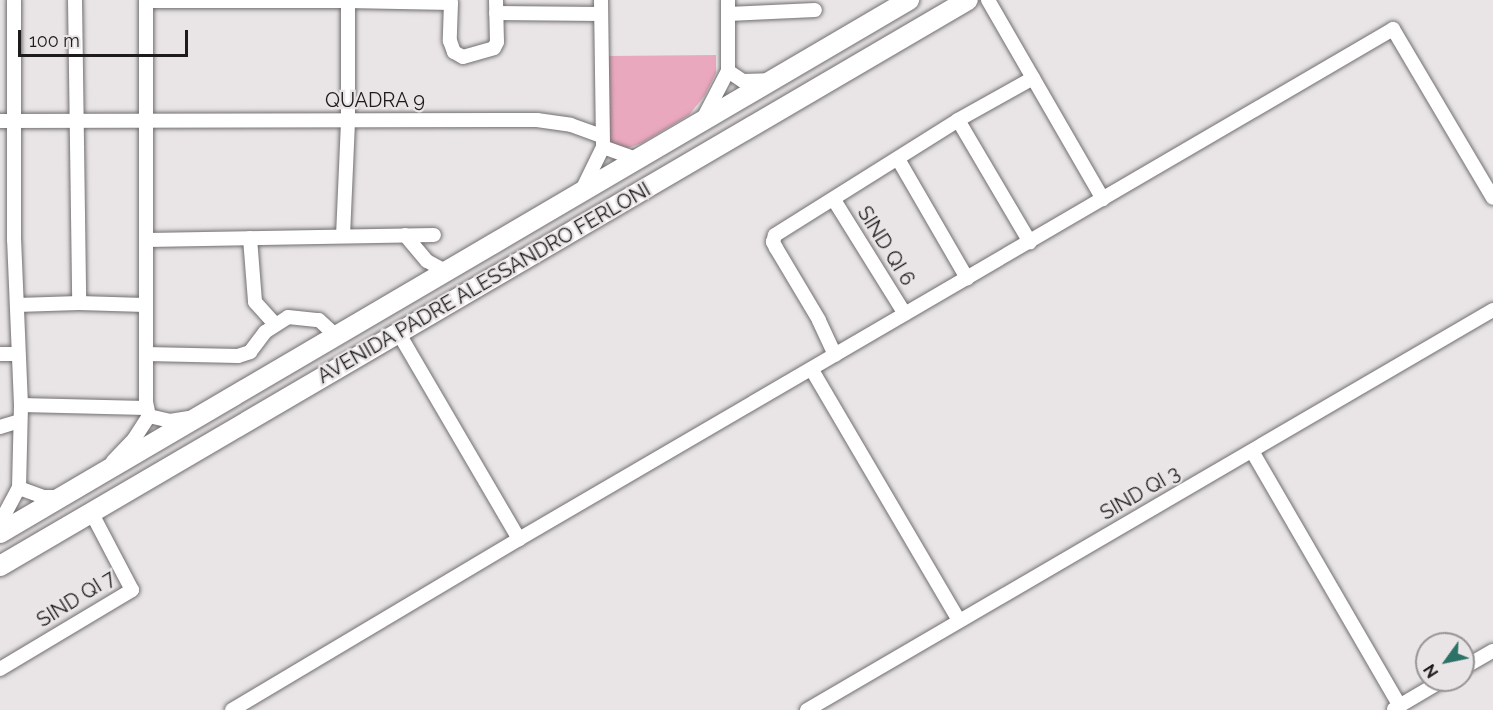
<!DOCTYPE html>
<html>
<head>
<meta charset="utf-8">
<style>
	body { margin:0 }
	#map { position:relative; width:1493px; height:710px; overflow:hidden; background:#e9e5e7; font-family:Raleway,sans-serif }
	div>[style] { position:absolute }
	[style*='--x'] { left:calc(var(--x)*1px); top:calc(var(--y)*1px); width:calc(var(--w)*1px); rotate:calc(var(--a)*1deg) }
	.green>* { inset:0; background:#eaa8be }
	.roads { filter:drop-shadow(0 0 2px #726f70) drop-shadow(0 0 2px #726f70) }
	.minor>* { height:14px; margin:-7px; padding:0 7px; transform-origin:7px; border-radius:7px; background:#fff }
	.secondary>* { height:20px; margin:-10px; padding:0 10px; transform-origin:10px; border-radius:10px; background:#fff }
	span { translate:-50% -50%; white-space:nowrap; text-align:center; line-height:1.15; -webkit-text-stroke:4.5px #e9e5e7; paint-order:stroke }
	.street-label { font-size:20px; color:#1d1b1c }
	.north { position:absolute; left:1415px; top:632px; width:60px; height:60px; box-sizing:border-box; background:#e9e5e7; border:2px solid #979496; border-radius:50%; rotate:237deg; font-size:16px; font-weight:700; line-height:24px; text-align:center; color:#1d1b1c }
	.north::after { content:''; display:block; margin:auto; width:21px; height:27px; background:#2d7267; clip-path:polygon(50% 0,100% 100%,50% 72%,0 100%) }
	.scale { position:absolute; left:18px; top:30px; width:170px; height:27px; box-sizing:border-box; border:3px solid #1d1b1c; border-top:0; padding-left:8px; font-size:18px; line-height:21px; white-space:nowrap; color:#1d1b1c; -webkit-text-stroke:4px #e9e5e7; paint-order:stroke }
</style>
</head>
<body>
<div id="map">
	<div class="green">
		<i style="clip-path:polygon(716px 55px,716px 73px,705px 95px,689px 115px,642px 143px,625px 149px,612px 144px,607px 137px,607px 56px)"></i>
	</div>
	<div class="roads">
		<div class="minor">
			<i style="--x:75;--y:0;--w:303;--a:89.2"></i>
			<i style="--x:146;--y:0;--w:402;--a:90"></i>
			<i style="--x:146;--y:402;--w:14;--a:78"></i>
			<i style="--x:601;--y:0;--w:147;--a:89.2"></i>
			<i style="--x:728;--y:0;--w:71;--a:90"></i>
			<i style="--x:988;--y:0;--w:230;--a:60"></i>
			<i style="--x:146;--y:1;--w:202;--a:0"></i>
			<i style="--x:496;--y:13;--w:105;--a:0.5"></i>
			<i style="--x:728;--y:14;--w:87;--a:-2.6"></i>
			<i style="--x:703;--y:119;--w:54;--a:-62.5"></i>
			<i style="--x:728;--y:71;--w:18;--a:34"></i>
			<i style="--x:743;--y:81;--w:25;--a:-2"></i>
			<i style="--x:958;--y:120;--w:142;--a:59.5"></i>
			<i style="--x:0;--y:121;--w:537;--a:-0.11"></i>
			<i style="--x:537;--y:120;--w:34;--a:8"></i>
			<i style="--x:571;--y:125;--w:32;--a:20"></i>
			<i style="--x:898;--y:159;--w:138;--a:59.9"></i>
			<i style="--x:581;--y:192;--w:50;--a:-63.9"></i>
			<i style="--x:603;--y:147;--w:37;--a:20"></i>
			<i style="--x:834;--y:200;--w:134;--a:58.1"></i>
			<i style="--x:405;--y:235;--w:34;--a:50"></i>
			<i style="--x:427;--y:261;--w:21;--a:29"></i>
			<i style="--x:343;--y:236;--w:116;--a:-87.5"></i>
			<i style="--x:348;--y:120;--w:119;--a:-90"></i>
			<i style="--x:348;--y:1;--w:103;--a:1.1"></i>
			<i style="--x:451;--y:3;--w:38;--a:92"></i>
			<i style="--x:450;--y:41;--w:12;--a:70"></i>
			<i style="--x:454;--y:52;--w:10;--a:29"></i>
			<i style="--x:463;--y:57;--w:32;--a:-16"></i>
			<i style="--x:494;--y:48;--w:7;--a:-63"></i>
			<i style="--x:497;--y:42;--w:42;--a:-91.4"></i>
			<i style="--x:250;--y:238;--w:64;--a:85.5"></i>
			<i style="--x:255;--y:302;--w:30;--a:48"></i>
			<i style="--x:147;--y:240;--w:287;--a:-1"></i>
			<i style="--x:17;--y:305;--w:62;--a:-1.8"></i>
			<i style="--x:79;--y:303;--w:66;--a:1.7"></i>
			<i style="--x:398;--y:332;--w:240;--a:59.7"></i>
			<i style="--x:0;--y:354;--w:18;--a:0"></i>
			<i style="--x:146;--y:354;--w:92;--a:1.2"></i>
			<i style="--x:238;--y:356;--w:13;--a:-18"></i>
			<i style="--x:250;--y:352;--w:25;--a:-53"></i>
			<i style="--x:265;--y:332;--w:27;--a:-33"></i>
			<i style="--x:288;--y:317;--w:31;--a:6"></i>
			<i style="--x:319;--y:320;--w:23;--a:43"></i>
			<i style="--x:835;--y:355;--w:38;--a:-115"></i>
			<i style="--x:819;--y:320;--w:84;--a:-120.8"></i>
			<i style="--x:776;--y:248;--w:7;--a:-117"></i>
			<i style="--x:773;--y:242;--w:7;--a:-74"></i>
			<i style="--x:775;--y:235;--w:216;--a:-32.1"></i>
			<i style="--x:958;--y:120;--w:86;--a:-29.2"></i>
			<i style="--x:812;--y:370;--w:289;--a:59.6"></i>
			<i style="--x:21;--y:405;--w:125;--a:1.4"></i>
			<i style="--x:149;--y:416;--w:22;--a:13"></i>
			<i style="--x:170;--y:421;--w:19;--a:-9"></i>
			<i style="--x:0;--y:427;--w:21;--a:-17"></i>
			<i style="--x:1252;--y:451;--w:295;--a:59.9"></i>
			<i style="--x:113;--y:461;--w:30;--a:-46"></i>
			<i style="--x:134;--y:439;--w:27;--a:-57"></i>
			<i style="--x:19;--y:488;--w:27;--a:20"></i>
			<i style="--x:44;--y:497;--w:17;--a:0"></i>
			<i style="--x:0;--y:523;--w:40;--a:-62"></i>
			<i style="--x:19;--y:488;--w:83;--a:-88.6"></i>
			<i style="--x:21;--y:405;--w:165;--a:-92.4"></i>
			<i style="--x:14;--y:240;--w:240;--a:-90"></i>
			<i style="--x:1463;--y:668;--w:34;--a:-30"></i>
			<i style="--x:0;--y:669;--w:154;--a:-30.9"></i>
			<i style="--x:132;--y:590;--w:88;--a:-117.7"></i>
			<i style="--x:1394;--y:709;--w:57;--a:-30.6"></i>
			<i style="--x:232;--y:710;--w:334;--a:-30.8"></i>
			<i style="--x:519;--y:539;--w:1012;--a:-30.26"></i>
			<i style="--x:1393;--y:29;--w:196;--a:59.4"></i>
			<i style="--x:807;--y:710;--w:794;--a:-30.25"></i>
		</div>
		<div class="secondary">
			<i style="--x:0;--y:533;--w:1054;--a:-30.39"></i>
			<i style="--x:0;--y:566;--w:1121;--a:-30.32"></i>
		</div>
	</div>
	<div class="street-label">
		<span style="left:375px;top:100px">QUADRA 9</span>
		<span style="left:886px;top:246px;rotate:58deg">SIND QI 6</span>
		<span style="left:484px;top:283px;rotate:-30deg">AVENIDA PADRE ALESSANDRO FERLONI</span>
		<span style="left:1140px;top:493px;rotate:-30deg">SIND QI 3</span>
		<span style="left:76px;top:599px;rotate:-32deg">SIND QI 7</span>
	</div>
	<div class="north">N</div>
	<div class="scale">100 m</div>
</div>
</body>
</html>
